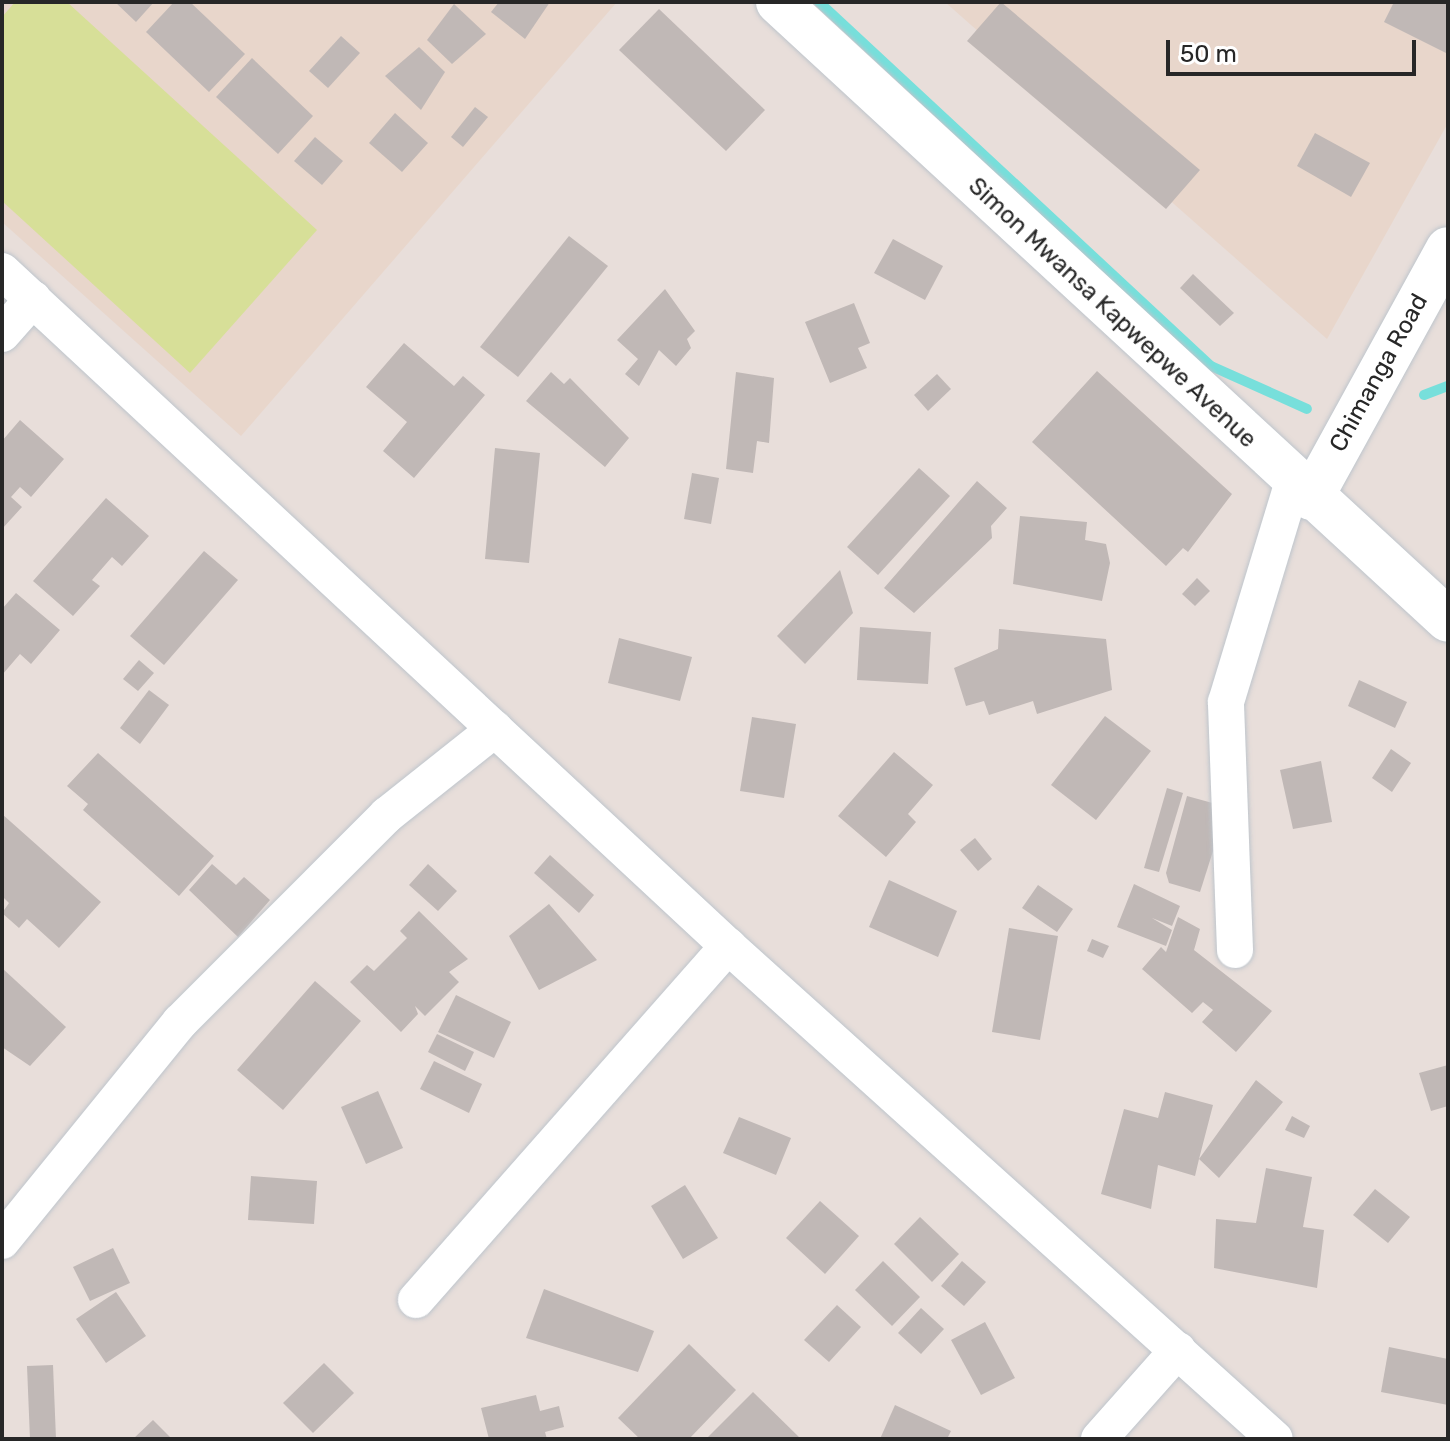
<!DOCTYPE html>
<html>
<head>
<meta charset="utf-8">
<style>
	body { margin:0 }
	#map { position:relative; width:1450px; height:1441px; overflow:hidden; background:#e8deda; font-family:Rubik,sans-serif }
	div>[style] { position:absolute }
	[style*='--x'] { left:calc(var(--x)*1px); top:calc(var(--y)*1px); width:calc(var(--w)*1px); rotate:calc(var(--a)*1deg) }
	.education>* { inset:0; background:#e8d6cb }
	.pitch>* { inset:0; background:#d7df98 }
	.stream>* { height:10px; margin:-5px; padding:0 5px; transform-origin:5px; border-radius:5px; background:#77dfdb }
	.building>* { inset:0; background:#c0b8b6 }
	.roads { filter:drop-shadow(0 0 2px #bec5cc) drop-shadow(0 0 2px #bec5cc) }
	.minor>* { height:36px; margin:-18px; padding:0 18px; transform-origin:18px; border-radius:18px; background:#fff }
	.tertiary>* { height:44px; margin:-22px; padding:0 22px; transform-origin:22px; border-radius:22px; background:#fff }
	.secondary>* { height:44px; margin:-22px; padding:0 22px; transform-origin:22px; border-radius:22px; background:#fff }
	span { translate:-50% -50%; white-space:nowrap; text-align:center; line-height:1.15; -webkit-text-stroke:6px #fff; paint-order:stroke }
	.street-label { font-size:24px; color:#272727 }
	.frame { position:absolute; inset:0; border:4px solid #272727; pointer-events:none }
	.scale { position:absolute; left:1166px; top:40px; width:250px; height:36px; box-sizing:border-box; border:4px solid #272727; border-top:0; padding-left:10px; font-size:24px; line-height:28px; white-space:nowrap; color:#272727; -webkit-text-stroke:6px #fff; paint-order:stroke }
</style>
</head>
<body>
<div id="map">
	<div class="education">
		<i style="clip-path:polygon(2px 2px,617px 2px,241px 436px,2px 222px)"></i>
		<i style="clip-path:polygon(945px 2px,1448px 2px,1448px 123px,1327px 339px)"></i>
	</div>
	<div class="pitch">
		<i style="clip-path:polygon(15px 2px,67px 2px,317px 230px,190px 373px,2px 201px,2px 17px)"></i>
	</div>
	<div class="stream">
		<i style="--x:819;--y:2;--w:535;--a:42.88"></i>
		<i style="--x:1211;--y:366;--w:105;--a:24.1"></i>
		<i style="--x:1424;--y:395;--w:26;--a:-21"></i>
	</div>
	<div class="building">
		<i style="clip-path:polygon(115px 2px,154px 2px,136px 22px)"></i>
		<i style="clip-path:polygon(174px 2px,190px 2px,245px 54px,209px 92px,146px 32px)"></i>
		<i style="clip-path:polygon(499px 2px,550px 2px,525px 39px,491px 12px)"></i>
		<i style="clip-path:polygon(1001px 2px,1200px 170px,1166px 209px,967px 41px)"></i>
		<i style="clip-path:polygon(1394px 2px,1448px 2px,1448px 54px,1384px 22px)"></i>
		<i style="clip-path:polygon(454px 4px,486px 34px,452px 64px,427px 40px)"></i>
		<i style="clip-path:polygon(659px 9px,765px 110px,726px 151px,619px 50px)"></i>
		<i style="clip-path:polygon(341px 36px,360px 53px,328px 88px,309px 71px)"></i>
		<i style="clip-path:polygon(419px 47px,445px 72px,421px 110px,385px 76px)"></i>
		<i style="clip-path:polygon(252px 58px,313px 116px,278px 154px,216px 97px)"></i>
		<i style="clip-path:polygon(475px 107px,488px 117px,463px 147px,451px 137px)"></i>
		<i style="clip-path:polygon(395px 113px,428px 143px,402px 172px,369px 143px)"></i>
		<i style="clip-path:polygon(1315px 133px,1370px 163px,1351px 197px,1297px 166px)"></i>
		<i style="clip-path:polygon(315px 137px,343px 161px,322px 185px,294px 161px)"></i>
		<i style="clip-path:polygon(569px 236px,608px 266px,518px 377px,480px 347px)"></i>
		<i style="clip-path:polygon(893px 239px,943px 266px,925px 300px,874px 273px)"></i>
		<i style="clip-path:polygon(1193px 274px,1234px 313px,1220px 326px,1180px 288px)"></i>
		<i style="clip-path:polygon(665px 289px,695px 331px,687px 339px,691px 348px,676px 366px,659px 350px,639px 386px,625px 374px,638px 359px,617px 340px)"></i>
		<i style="clip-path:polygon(854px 303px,870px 343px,858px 348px,867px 368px,830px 383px,805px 322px)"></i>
		<i style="clip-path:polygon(404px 343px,454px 386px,463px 376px,485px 395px,414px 478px,383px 451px,407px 422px,366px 387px)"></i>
		<i style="clip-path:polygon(1097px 371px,1232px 494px,1188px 552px,1183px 548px,1166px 566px,1032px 442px)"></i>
		<i style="clip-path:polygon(551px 372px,564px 384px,570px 378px,629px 438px,605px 467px,526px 401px)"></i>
		<i style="clip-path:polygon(736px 372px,774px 378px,769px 443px,757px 441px,753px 473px,726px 469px)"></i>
		<i style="clip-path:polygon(937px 374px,951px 389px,928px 411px,914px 395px)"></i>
		<i style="clip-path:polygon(20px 420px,64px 459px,31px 497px,20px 487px,11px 497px,22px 507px,2px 529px,2px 441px)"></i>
		<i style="clip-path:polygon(495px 448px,540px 453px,529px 563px,485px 559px)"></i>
		<i style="clip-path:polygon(919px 468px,950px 496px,878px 575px,847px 547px)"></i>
		<i style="clip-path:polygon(692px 473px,719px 478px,711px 524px,684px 519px)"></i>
		<i style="clip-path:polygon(977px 481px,1007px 508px,991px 526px,992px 538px,914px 613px,884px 588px)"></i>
		<i style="clip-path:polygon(106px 498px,149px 536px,122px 566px,112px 557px,92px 580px,100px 586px,73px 616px,33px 581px)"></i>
		<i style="clip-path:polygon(1020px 516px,1087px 522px,1085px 540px,1106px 544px,1110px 563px,1102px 601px,1013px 584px)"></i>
		<i style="clip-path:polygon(204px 551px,238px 580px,164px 665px,130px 636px)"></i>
		<i style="clip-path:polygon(840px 570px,853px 613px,805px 664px,777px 636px)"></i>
		<i style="clip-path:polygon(1197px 578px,1210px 591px,1195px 606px,1182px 594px)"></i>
		<i style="clip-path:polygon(16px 593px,60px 630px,31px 664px,20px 654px,2px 675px,2px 609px)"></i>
		<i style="clip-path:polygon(860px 627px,931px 632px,928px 684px,857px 680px)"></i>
		<i style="clip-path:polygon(999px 629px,1106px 639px,1112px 690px,1037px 714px,1033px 701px,989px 715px,984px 701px,966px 706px,954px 668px,998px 649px)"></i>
		<i style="clip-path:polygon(619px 638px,692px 657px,680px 701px,608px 683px)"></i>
		<i style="clip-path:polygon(139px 660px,154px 673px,138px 691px,123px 679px)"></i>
		<i style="clip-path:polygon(1359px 680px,1407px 702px,1395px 728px,1348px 706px)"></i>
		<i style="clip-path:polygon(149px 690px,169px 705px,140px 744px,120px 728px)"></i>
		<i style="clip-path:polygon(1105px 716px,1151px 751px,1096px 820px,1051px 785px)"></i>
		<i style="clip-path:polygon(752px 717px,796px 724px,784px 798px,740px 791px)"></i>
		<i style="clip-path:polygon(1391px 749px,1411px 763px,1392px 792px,1372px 778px)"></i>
		<i style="clip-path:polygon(894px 752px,933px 785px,908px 814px,916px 822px,886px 857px,838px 816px)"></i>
		<i style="clip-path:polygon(98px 753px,214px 856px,179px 896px,83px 810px,88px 804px,67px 786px)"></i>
		<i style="clip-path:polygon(1321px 761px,1332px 822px,1293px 829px,1280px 770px)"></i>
		<i style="clip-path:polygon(1167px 788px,1183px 793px,1159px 872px,1144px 868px)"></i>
		<i style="clip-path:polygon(1187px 796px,1227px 807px,1200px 892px,1169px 883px,1166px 873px)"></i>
		<i style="clip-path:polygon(2px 814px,101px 902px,59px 948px,27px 919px,19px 928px,2px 913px,9px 903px,2px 896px)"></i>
		<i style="clip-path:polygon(975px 838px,992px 859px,978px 871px,960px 850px)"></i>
		<i style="clip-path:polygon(550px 855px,594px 895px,579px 913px,534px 873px)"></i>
		<i style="clip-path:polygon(212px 864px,236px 885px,244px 877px,270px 900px,238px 937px,189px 890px)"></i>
		<i style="clip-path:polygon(428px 864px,457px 891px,438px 911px,409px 885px)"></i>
		<i style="clip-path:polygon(889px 880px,957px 911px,938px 957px,869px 927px)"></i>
		<i style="clip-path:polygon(1134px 884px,1180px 906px,1172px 926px,1152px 918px,1172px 930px,1166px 946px,1117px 927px)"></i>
		<i style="clip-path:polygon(1038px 885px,1073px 909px,1057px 932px,1022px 908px)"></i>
		<i style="clip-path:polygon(549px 904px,597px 960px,539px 990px,509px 936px)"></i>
		<i style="clip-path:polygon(419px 911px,468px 959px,449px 972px,459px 982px,425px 1016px,415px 1006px,418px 1014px,401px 1032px,350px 982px,367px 965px,374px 971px,407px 938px,400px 931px)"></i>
		<i style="clip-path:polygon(1178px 917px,1200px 929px,1194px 950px,1272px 1011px,1236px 1052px,1202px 1022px,1213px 1010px,1203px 1002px,1192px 1013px,1142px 969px,1161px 947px,1166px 952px)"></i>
		<i style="clip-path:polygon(1009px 928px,1058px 936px,1040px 1040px,992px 1032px)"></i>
		<i style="clip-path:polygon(1092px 939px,1109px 946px,1103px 958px,1087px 951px)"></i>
		<i style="clip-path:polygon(2px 968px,66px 1027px,30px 1066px,2px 1047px)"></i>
		<i style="clip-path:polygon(315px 981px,361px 1021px,283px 1110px,237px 1070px)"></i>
		<i style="clip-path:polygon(456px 995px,511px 1022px,494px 1058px,438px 1032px)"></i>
		<i style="clip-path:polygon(437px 1034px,474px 1052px,465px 1071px,428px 1052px)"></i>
		<i style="clip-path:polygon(434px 1061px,482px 1084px,469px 1113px,420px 1089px)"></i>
		<i style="clip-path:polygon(1448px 1065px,1448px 1106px,1431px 1111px,1419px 1073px)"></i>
		<i style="clip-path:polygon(1256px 1080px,1283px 1102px,1219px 1178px,1199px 1159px,1195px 1176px,1158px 1165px,1151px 1209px,1101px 1194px,1124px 1109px,1158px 1118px,1165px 1092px,1213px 1105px,1199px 1159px)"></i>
		<i style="clip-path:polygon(378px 1091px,403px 1148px,366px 1164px,341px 1107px)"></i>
		<i style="clip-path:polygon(1292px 1116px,1310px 1126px,1304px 1138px,1285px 1130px)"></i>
		<i style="clip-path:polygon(739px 1117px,791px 1138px,776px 1175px,723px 1153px)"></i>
		<i style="clip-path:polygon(1266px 1168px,1312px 1177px,1303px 1227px,1324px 1230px,1317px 1288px,1214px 1268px,1216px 1219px,1256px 1223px)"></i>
		<i style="clip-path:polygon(251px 1176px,317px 1181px,314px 1224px,248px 1220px)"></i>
		<i style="clip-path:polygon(685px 1185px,718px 1238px,683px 1259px,651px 1206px)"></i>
		<i style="clip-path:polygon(1375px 1189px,1410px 1217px,1388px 1243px,1353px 1215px)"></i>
		<i style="clip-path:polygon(820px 1201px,859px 1236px,825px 1274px,786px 1238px)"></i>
		<i style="clip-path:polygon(920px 1217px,959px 1254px,932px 1282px,894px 1244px)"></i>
		<i style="clip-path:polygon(113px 1248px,130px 1283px,90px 1301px,73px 1267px)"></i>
		<i style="clip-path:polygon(883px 1261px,920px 1297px,892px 1326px,855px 1290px)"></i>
		<i style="clip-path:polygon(962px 1261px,986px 1282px,964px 1306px,941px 1286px)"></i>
		<i style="clip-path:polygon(544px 1289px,654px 1331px,638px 1372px,526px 1338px)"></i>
		<i style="clip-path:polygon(116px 1292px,146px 1336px,106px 1363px,76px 1319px)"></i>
		<i style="clip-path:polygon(837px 1305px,861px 1327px,829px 1362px,804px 1340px)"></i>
		<i style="clip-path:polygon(921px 1308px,944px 1329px,921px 1354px,898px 1333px)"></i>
		<i style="clip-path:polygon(985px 1322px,1015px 1378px,981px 1395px,951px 1340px)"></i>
		<i style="clip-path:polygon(689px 1344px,736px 1390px,689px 1439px,640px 1439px,618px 1418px)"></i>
		<i style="clip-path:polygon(1389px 1347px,1448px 1359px,1448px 1405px,1381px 1392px)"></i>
		<i style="clip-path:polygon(324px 1363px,354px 1393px,313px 1433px,283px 1403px)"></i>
		<i style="clip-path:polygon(53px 1365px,56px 1439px,30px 1439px,27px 1366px)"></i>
		<i style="clip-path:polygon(753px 1392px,801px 1439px,706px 1439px)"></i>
		<i style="clip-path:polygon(536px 1395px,540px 1411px,559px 1406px,564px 1427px,545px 1432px,547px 1439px,489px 1439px,481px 1408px)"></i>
		<i style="clip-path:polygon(895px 1405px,951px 1431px,947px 1439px,880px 1439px)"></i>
		<i style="clip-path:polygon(153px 1420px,172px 1439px,133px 1439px)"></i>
	</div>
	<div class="roads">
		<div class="minor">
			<i style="--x:2;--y:271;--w:991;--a:42.92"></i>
			<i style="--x:728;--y:946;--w:736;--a:42.03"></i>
			<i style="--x:2;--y:334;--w:47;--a:-48.5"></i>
			<i style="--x:1235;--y:950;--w:248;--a:-92.1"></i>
			<i style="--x:1226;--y:702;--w:231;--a:-73.1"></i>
			<i style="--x:2;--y:1241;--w:282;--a:-50.9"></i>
			<i style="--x:180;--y:1022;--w:293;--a:-45"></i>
			<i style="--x:387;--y:815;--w:138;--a:-38.5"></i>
			<i style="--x:416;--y:1300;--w:472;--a:-48.6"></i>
			<i style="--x:1099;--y:1439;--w:119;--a:-48.4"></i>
		</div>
		<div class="tertiary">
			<i style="--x:1311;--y:498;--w:284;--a:-61.2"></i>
		</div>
		<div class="secondary">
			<i style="--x:778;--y:2;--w:911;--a:42.69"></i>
		</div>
	</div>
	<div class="street-label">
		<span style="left:1112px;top:313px;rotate:43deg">Simon Mwansa Kapwepwe Avenue</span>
		<span style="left:1379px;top:373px;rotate:-61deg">Chimanga Road</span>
	</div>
	<div class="frame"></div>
	<div class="scale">50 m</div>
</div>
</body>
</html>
